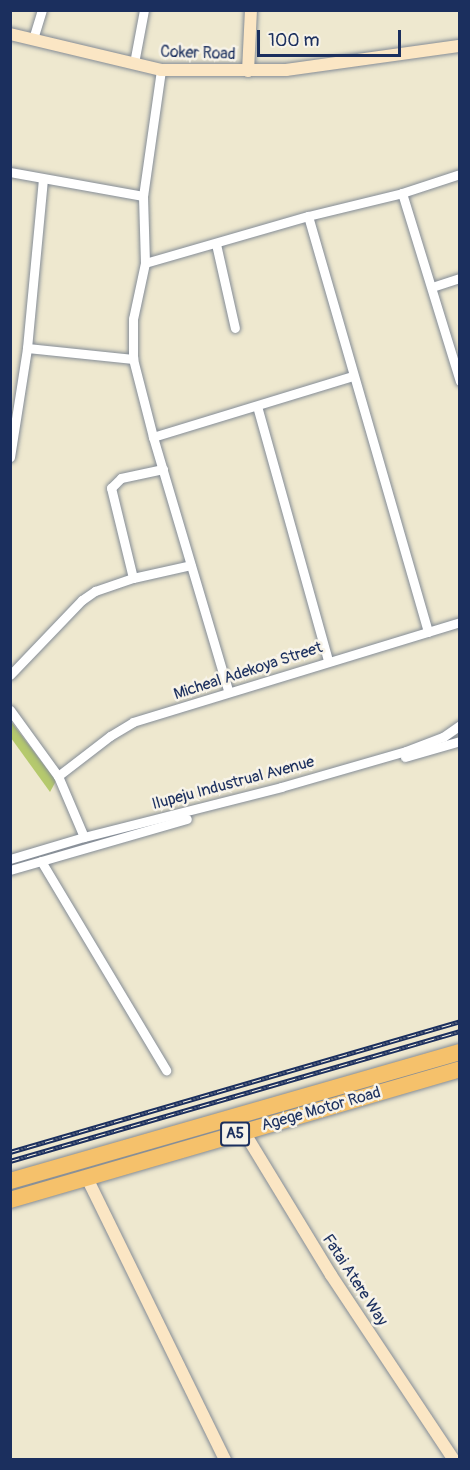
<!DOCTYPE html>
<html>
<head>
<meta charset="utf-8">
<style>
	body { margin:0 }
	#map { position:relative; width:470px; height:1470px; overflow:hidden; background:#eee8cf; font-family:Pangolin,sans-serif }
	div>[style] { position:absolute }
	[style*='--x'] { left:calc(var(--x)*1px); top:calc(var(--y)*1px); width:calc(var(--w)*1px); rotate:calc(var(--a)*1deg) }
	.green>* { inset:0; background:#b5c96d }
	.roads { filter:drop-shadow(0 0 2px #848c96) drop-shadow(0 0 2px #848c96) }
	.street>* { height:9px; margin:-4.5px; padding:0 4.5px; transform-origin:4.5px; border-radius:4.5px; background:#fff }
	.secondary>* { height:12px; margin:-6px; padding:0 6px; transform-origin:6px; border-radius:6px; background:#fbe6c4 }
	.highway>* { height:16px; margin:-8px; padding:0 8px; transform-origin:8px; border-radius:8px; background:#f5c16b }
	.rail>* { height:5px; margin-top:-2.5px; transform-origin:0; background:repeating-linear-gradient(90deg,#f7f3e8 0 9px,#1b2f5e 0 18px); box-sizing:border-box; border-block:2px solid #1b2f5e }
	span { translate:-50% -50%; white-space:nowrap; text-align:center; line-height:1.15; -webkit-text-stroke:5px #f7f3e8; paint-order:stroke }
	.shield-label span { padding:2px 4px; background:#f7f3e8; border:2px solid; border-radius:4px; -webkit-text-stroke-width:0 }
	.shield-label { font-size:15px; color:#1b2f5e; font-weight:700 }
	.street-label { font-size:16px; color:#1b2f5e }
	.frame { position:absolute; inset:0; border:12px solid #1b2f5e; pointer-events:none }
	.scale { position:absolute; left:257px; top:30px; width:144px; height:27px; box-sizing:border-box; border:3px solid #1b2f5e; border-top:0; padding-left:8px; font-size:18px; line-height:21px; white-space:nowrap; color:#1b2f5e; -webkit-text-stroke:4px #f7f3e8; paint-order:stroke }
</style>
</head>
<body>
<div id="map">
	<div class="green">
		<i style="clip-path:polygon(10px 720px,56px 781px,50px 792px,11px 738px)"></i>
	</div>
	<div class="roads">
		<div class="street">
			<i style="--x:33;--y:39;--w:30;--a:-73"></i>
			<i style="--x:134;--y:63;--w:54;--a:-79.3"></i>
			<i style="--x:161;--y:70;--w:127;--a:98.1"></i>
			<i style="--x:143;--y:196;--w:67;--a:88.3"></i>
			<i style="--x:145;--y:263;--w:57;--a:102.1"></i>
			<i style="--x:133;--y:319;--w:40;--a:90"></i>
			<i style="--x:133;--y:359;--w:81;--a:75.6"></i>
			<i style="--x:153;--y:437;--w:265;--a:73.5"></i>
			<i style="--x:10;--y:172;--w:135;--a:10.2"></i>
			<i style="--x:402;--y:193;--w:197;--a:72.9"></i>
			<i style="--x:308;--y:216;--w:433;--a:73.9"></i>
			<i style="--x:216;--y:244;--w:86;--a:77.3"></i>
			<i style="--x:145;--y:263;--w:170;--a:-16.1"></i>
			<i style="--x:308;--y:216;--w:97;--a:-13.7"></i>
			<i style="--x:402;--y:193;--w:61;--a:-18.1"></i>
			<i style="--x:432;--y:287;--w:29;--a:-18"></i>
			<i style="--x:27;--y:348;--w:107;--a:5.9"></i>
			<i style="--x:257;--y:406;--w:265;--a:74.4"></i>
			<i style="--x:153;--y:437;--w:209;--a:-17"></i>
			<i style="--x:10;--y:457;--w:110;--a:-81.1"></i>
			<i style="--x:27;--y:348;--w:170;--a:-84.6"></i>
			<i style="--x:133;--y:578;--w:93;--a:-103.7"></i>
			<i style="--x:111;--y:488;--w:14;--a:-45"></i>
			<i style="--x:121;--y:478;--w:43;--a:-12.1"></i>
			<i style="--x:10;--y:675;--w:104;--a:-46.2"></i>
			<i style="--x:82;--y:600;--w:16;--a:-35"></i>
			<i style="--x:95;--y:591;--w:40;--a:-18.9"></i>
			<i style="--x:133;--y:578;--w:59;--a:-12.6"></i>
			<i style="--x:10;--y:710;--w:82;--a:54"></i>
			<i style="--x:58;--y:776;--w:66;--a:66.9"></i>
			<i style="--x:405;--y:757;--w:57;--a:-16.2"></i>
			<i style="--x:58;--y:776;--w:66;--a:-37.6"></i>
			<i style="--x:110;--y:736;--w:27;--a:-31"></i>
			<i style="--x:133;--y:722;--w:342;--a:-17"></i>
			<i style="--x:10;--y:859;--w:77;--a:-16.6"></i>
			<i style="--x:84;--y:837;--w:203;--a:-14.2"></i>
			<i style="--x:281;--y:787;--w:130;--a:-16.1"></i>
			<i style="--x:406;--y:751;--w:40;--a:-21"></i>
			<i style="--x:443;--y:737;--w:21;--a:-35"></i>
			<i style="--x:41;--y:861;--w:244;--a:59.1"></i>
			<i style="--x:10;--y:870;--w:184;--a:-16.1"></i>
		</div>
		<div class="secondary">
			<i style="--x:10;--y:34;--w:155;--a:13.4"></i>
			<i style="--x:161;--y:70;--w:125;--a:0"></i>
			<i style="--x:286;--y:70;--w:176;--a:-7.9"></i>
			<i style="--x:248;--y:71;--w:61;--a:-87.2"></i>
			<i style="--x:241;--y:1127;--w:173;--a:58.7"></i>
			<i style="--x:331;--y:1275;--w:222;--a:56.4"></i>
			<i style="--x:87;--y:1178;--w:314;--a:63.9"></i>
		</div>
		<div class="highway">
			<i style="--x:10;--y:1181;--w:468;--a:-16"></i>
			<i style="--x:10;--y:1200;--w:469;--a:-16.2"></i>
		</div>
	</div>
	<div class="rail">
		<i style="--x:10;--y:1152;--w:469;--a:-16.2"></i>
		<i style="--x:10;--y:1161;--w:468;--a:-16.1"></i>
	</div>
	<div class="shield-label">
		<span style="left:235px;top:1134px">A5</span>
	</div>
	<div class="street-label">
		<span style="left:198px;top:53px;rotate:2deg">Coker Road</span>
		<span style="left:248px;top:671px;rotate:-18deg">Micheal Adekoya Street</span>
		<span style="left:233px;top:783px;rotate:-15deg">Ilupeju Industrual Avenue</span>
		<span style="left:321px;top:1109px;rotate:-16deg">Agege Motor Road</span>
		<span style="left:355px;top:1280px;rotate:57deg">Fatai Atere Way</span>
	</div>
	<div class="frame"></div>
	<div class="scale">100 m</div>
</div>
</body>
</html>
